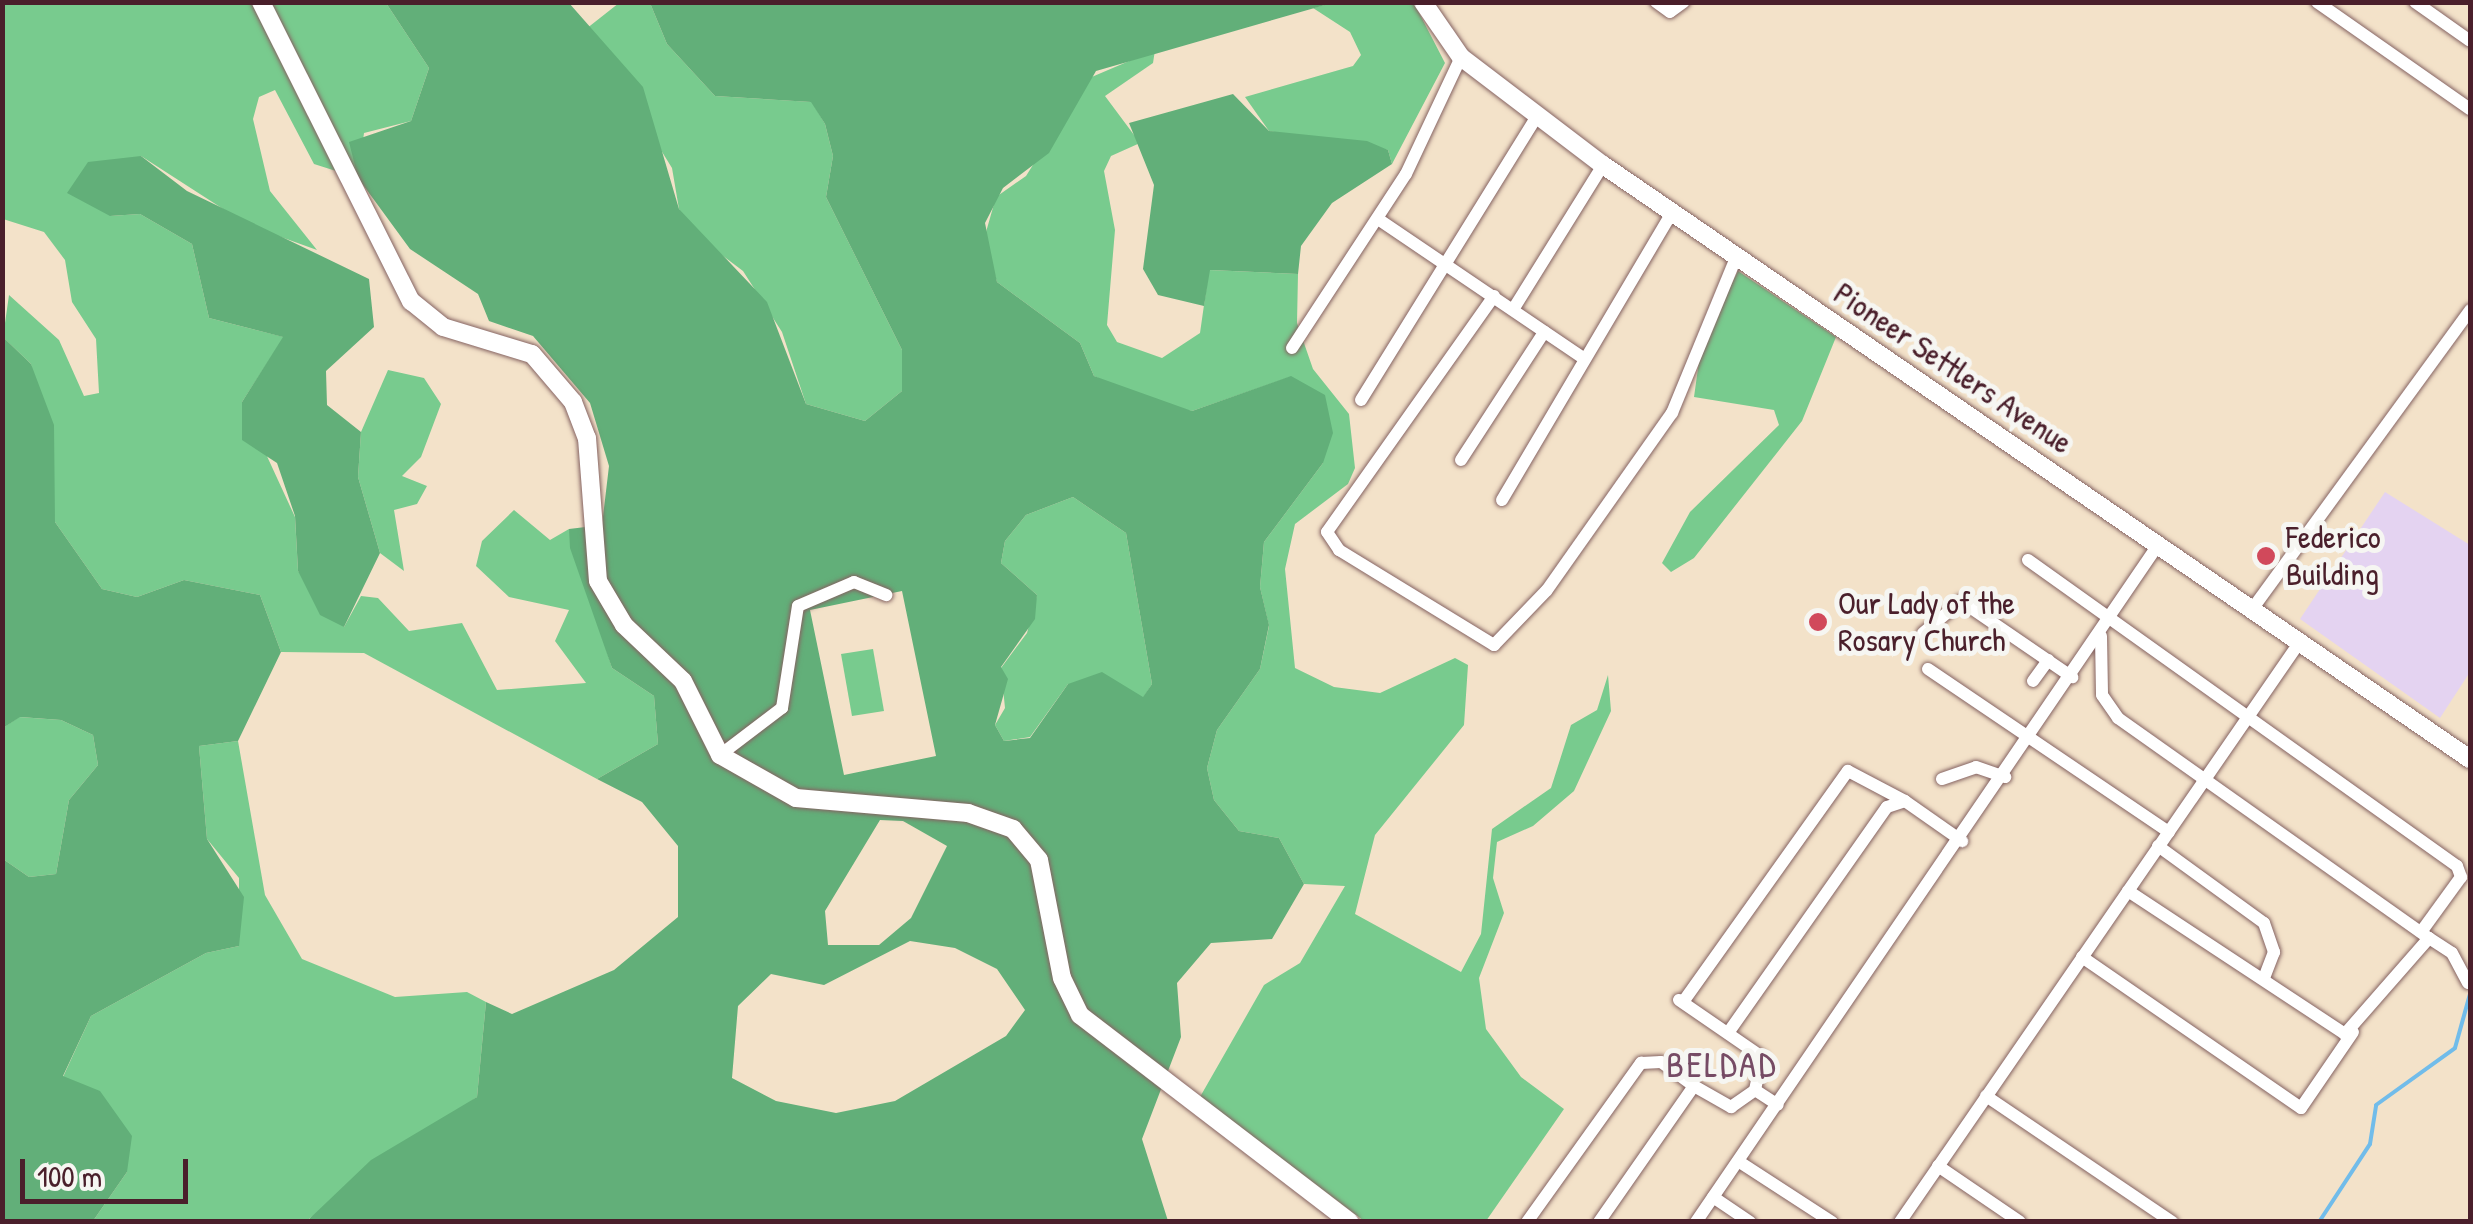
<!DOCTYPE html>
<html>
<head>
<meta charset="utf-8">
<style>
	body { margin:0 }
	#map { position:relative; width:2473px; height:1224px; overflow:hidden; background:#f3e2c9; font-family:"Patrick Hand",sans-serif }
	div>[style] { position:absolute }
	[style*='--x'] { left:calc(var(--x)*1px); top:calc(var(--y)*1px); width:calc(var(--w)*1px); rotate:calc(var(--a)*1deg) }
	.built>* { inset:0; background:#e4d3f1 }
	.green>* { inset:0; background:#78cb8e }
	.forest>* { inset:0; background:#62af79 }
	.stream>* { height:4px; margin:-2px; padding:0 2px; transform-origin:2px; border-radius:2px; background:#71bcea }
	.roads { filter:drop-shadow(0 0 2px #856362) drop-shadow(0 0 2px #856362) }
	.minor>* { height:12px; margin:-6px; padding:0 6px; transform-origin:6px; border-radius:6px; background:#fff }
	.tertiary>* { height:18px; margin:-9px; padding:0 9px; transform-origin:9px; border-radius:9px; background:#fff }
	.secondary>* { height:18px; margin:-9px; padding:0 9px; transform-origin:9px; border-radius:9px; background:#fff }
	.dots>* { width:28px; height:28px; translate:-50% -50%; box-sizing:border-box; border:5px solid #f6f6f2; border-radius:50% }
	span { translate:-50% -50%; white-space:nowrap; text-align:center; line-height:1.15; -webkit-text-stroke:10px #f6f6f2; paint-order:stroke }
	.street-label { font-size:32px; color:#4a1f2b }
	.poi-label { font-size:32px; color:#4a1f2b }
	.left { translate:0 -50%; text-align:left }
	.neighbourhood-label { font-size:35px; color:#764b65; letter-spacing:2.5px }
	.frame { position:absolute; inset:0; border:5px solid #4a1f2b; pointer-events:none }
	.scale { position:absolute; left:20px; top:1159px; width:168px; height:45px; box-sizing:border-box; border:5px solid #4a1f2b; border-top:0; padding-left:12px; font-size:30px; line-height:35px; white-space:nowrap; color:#4a1f2b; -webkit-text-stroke:8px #f6f6f2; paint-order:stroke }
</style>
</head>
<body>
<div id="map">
	<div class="built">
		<i style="clip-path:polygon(2385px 492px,2470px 545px,2470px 672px,2440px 718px,2300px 619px)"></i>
	</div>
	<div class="green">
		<i style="clip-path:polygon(2px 3px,386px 3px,429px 68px,411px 121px,364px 133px,358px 178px,314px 164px,275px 90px,259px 97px,253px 119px,270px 191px,317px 250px,248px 225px,141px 156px,110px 216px,140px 214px,192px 244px,209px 318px,284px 337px,242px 402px,295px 517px,298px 571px,344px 627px,361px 596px,378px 598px,409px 631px,462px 623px,497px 690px,586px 683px,555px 641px,569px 610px,509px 597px,476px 566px,482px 541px,514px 510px,550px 540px,569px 529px,612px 668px,654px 696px,658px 744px,597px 779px,364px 653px,281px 652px,260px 595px,184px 580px,137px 597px,102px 589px,55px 522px,31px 364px,3px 337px,9px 295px,59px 340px,84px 396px,99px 393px,96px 339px,72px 302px,65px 260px,44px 232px,3px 219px)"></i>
		<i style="clip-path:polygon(619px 3px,650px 3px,667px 44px,715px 96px,812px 102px,825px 124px,833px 156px,826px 197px,902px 350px,902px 391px,865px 421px,806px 404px,782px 332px,743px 271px,694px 234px,679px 209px,672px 168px,586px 29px)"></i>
		<i style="clip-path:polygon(1332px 3px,1414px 3px,1445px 63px,1392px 164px,1388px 150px,1269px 131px,1245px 97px,1353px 66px,1361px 55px,1350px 32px,1313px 8px)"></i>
		<i style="clip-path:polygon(1155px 50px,1153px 63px,1105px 96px,1140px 143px,1111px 156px,1104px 171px,1115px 230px,1107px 325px,1117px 342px,1162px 358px,1200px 333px,1209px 270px,1298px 274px,1297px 323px,1313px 369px,1349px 414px,1355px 468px,1348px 484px,1295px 524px,1285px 569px,1295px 668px,1334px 687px,1380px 693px,1455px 658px,1468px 665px,1464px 725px,1375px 835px,1355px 914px,1461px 972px,1481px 934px,1492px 829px,1551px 788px,1571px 725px,1597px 710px,1608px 675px,1611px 711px,1574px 791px,1533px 826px,1497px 842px,1493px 878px,1504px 913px,1479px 978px,1486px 1029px,1521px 1077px,1564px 1109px,1486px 1221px,1364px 1221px,1200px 1097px,1264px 985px,1300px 963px,1345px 886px,1304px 884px,1279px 838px,1239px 831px,1214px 800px,1207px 768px,1217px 730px,1260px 669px,1269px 626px,1260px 587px,1264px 542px,1323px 463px,1290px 377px,1192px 411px,1150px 403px,1094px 376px,1080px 343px,997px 282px,984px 239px,996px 197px,1026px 176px,1087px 79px)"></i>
		<i style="clip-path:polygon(1738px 271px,1836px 337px,1802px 421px,1694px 558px,1671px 572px,1662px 563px,1690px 512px,1779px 425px,1774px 410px,1694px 397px,1701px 347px)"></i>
		<i style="clip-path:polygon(388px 370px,424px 378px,441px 404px,421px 457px,402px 476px,427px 486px,417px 504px,394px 510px,404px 571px,380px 553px,358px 477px,361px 432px)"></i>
		<i style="clip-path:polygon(1073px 497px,1126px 533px,1152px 684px,1143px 698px,1068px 684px,1030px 737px,1004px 741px,995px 725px,1005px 708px,1001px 668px,1027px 633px,1037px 595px,1001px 563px,1005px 541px,1026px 515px)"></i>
		<i style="clip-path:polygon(873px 649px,884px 711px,852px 716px,841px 654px)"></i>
		<i style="clip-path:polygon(19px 717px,61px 720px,93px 735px,98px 765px,69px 800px,56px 874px,29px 877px,3px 859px,3px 728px)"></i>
		<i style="clip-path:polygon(238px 741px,265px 895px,302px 959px,395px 997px,467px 992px,486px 1002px,477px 1097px,306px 1221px,93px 1221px,127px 1172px,63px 1077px,91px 1016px,206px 953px,239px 946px,239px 878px,207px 839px,199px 746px)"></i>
	</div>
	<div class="forest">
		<i style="clip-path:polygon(evenodd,386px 3px,569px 3px,643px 87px,679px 209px,767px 302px,806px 404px,865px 421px,902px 391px,902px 350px,826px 197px,833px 156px,825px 124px,811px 102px,715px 96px,667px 44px,650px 3px,1332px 3px,1096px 71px,1049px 153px,1003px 188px,985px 223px,997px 282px,1080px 343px,1094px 376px,1192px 411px,1291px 376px,1325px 395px,1333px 433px,1323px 463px,1264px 542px,1260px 587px,1269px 625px,1260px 669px,1217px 730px,1207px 768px,1214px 800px,1239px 831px,1279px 838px,1304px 884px,1272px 939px,1211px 943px,1177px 983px,1181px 1037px,1142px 1139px,1168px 1221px,306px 1222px,371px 1160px,477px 1097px,486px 1002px,512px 1014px,614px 970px,678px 917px,678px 846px,642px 802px,597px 779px,658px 744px,654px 696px,612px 668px,570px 548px,569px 529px,602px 525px,609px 466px,590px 403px,533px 336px,489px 321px,478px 294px,410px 249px,358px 178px,349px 142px,411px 121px,429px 68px,386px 3px,1073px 497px,1126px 533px,1152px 684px,1143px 697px,1102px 672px,1068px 684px,1030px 738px,1004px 741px,995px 725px,1008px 679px,1001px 667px,1035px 619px,1037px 595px,1001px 563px,1005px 541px,1026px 515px,1073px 497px,386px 3px,902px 591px,936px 756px,844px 775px,810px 610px,902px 591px,386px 3px,880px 820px,903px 821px,947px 846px,911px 918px,879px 945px,828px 945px,825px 911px,880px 820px,386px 3px,910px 941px,955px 948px,997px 969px,1025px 1010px,1006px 1036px,895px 1101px,836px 1113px,776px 1101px,732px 1078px,738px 1006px,771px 974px,824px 985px,910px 941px)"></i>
		<i style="clip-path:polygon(1233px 94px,1269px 131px,1367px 141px,1388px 150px,1392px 164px,1332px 203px,1301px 246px,1298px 274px,1210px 270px,1204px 306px,1158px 295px,1143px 269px,1154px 185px,1129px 123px)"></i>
		<i style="clip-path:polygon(141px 156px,187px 191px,369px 279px,374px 327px,326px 371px,327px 405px,361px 432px,358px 477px,380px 553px,344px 627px,320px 615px,298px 571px,295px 516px,277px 463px,242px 440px,242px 402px,283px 337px,209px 318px,192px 244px,140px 214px,110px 216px,67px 193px,88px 162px)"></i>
		<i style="clip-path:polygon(3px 337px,31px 364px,54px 425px,55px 522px,102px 589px,137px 597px,184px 580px,260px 595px,281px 652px,238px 741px,199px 746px,207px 839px,244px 897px,239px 946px,206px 953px,91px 1016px,63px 1076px,100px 1091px,132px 1136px,127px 1172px,93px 1221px,3px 1221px,3px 859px,29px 877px,56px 874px,69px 800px,98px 765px,93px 735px,61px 720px,20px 717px,3px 728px)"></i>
	</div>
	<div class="stream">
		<i style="--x:2319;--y:1222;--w:93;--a:-56.8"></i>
		<i style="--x:2370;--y:1144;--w:39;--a:-81"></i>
		<i style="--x:2376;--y:1105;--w:97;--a:-35.8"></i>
		<i style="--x:2455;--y:1048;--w:56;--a:-74.5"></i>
	</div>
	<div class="roads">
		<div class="minor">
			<i style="--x:1656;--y:2;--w:17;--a:36"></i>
			<i style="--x:1670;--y:12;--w:17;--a:-36"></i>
			<i style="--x:2317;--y:2;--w:187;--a:35"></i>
			<i style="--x:2415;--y:2;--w:67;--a:35.3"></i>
			<i style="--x:1378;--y:219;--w:246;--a:34.1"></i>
			<i style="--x:1494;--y:296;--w:289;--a:125.3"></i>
			<i style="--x:1327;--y:532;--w:22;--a:56"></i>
			<i style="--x:1339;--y:550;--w:182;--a:31.5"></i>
			<i style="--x:1494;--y:645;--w:76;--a:-46.1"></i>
			<i style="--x:1547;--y:590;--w:217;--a:-54.8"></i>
			<i style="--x:1672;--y:413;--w:168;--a:-67.6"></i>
			<i style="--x:1514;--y:308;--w:168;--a:-58.1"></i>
			<i style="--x:1292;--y:348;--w:208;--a:-56.8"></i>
			<i style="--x:1406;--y:174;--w:129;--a:-64.8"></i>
			<i style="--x:1361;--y:400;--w:334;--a:-58.2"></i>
			<i style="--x:1461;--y:460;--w:153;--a:-57"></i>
			<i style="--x:1502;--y:500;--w:334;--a:-59.4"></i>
			<i style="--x:2028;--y:560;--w:527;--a:35.5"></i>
			<i style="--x:2457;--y:866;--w:12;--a:70"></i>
			<i style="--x:2461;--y:877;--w:68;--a:126"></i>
			<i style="--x:2253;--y:608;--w:369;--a:-53.9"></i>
			<i style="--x:1923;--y:633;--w:50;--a:-40.1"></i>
			<i style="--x:1961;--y:601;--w:135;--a:34.4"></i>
			<i style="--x:2101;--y:636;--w:59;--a:89"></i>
			<i style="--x:2102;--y:695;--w:28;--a:55"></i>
			<i style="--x:2118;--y:718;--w:381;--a:35.3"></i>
			<i style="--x:2429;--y:938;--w:128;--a:131.2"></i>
			<i style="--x:2345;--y:1034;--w:260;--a:-146.6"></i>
			<i style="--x:1928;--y:669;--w:291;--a:34.1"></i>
			<i style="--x:2033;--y:681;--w:26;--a:-54"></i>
			<i style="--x:720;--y:755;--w:78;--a:-37.2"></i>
			<i style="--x:782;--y:708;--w:103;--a:-81.1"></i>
			<i style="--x:798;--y:606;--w:61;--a:-23.2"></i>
			<i style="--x:854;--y:582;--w:35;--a:22"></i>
			<i style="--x:1942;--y:779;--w:36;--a:-19"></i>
			<i style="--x:1976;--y:767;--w:31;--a:19"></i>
			<i style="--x:2158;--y:846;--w:131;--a:36"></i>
			<i style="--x:2264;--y:923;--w:31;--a:71"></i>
			<i style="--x:2274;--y:952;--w:28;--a:111"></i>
			<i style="--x:2429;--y:938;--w:27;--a:33"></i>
			<i style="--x:2452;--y:953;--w:34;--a:62"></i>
			<i style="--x:2082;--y:957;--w:266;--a:34.6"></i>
			<i style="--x:2301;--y:1108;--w:92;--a:-55.6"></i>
			<i style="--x:1679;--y:1000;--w:101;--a:34.5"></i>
			<i style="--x:1762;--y:1057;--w:34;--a:102"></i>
			<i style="--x:1683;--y:1002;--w:284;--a:-54.5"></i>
			<i style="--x:1848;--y:771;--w:64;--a:27.8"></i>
			<i style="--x:1728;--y:1033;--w:276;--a:-54.9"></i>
			<i style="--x:1887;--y:807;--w:19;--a:-18"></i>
			<i style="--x:1905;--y:801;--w:70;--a:35.1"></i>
			<i style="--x:1986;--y:1096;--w:225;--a:34.1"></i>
			<i style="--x:1738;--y:1161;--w:112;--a:33"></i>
			<i style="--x:1938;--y:1166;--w:99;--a:34.3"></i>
			<i style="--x:1713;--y:1197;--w:45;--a:34"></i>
			<i style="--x:1527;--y:1222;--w:196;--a:-54.4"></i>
			<i style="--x:1641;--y:1063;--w:20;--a:-3"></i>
			<i style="--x:1661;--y:1062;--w:41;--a:36"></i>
			<i style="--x:1599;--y:1222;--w:166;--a:-55.1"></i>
			<i style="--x:1694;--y:1086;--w:43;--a:29.6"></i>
			<i style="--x:1731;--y:1107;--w:29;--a:-35"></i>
			<i style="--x:1755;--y:1090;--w:27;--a:33"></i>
			<i style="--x:1696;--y:1222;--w:820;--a:-55.69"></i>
			<i style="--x:1900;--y:1222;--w:707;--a:-55.43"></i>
		</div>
		<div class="tertiary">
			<i style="--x:1423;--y:2;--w:67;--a:55.4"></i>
			<i style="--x:1461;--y:57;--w:178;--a:37.3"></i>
			<i style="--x:1603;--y:165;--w:1051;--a:34.42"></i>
		</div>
		<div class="secondary">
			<i style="--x:261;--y:2;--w:335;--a:63.4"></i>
			<i style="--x:411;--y:301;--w:41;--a:39.1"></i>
			<i style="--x:443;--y:327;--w:93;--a:16.9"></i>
			<i style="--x:532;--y:354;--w:63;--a:49.5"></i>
			<i style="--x:573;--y:402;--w:39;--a:69"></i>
			<i style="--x:587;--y:438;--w:143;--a:85.6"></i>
			<i style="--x:598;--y:581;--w:51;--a:59.4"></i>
			<i style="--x:624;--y:625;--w:81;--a:43.5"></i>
			<i style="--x:683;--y:681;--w:83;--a:63.4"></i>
			<i style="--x:720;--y:755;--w:87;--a:29.5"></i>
			<i style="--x:796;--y:798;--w:173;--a:5"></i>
			<i style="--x:968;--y:813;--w:48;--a:19.6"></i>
			<i style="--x:1013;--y:829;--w:40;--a:50"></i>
			<i style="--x:1039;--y:860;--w:120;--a:79"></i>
			<i style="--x:1062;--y:978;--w:41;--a:64.1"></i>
			<i style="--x:1080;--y:1015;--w:340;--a:37.5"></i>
		</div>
	</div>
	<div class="dots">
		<i style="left:2266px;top:556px;background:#d1495b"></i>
		<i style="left:1818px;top:622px;background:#d1495b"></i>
	</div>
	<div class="street-label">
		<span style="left:1953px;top:368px;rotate:34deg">Pioneer Settlers Avenue</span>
	</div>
	<div class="poi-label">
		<span class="left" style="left:2286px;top:556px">Federico<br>Building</span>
		<span class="left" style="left:1838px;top:622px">Our Lady of the<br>Rosary Church</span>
	</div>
	<div class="neighbourhood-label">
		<span style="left:1722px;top:1065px">BELDAD</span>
	</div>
	<div class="frame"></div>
	<div class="scale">100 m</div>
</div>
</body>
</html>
